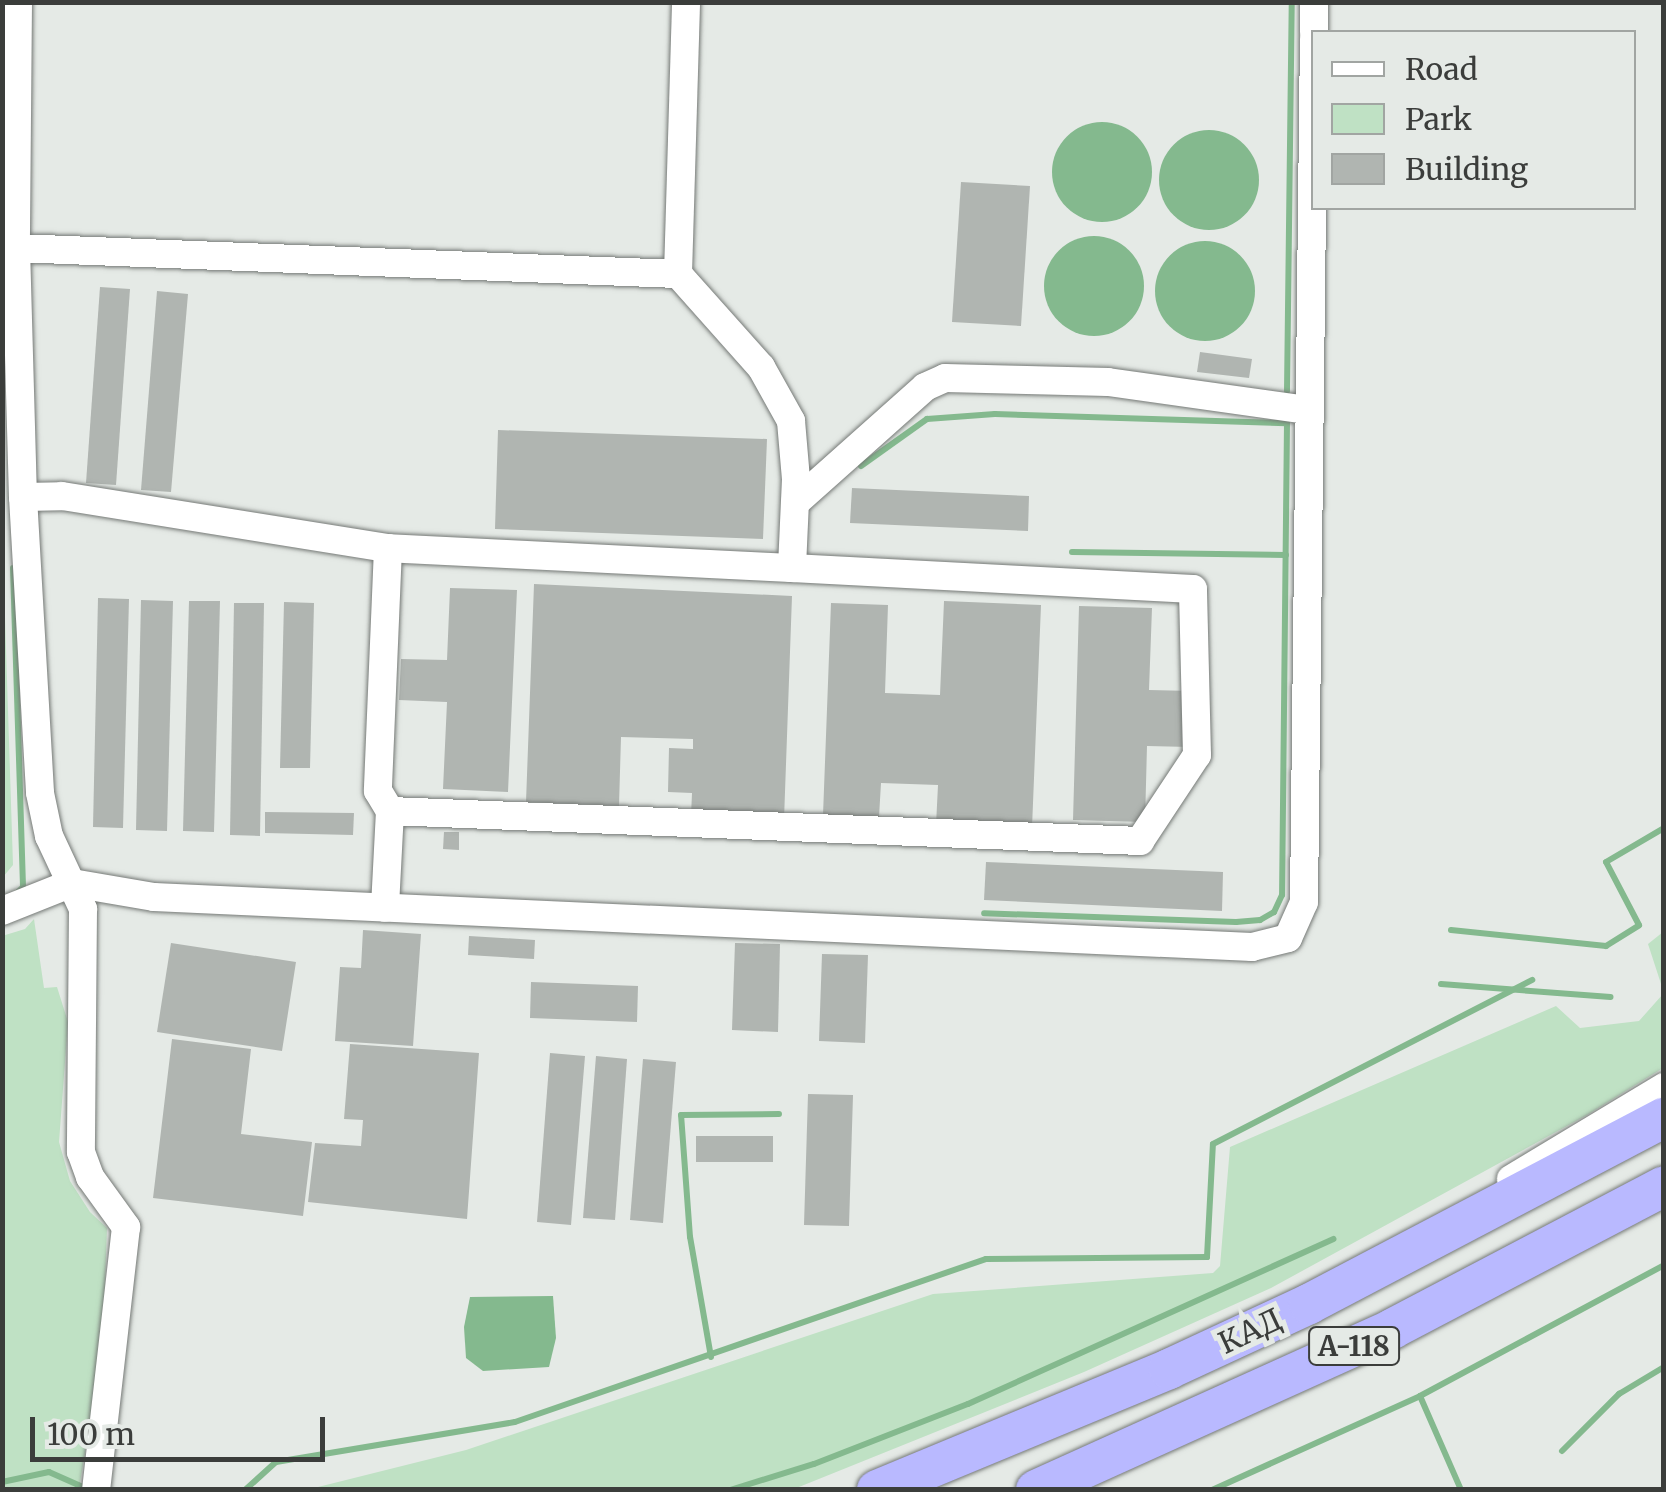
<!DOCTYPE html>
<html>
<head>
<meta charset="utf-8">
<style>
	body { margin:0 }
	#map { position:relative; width:1666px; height:1492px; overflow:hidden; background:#e5eae6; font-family:Merriweather,serif }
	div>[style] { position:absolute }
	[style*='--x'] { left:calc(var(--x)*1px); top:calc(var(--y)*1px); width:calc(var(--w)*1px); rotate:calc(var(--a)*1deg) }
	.green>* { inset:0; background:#bfe1c4 }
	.water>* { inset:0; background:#84b98e }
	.round { border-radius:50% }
	.stream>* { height:6px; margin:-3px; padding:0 3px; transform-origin:3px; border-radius:3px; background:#84b98e }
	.building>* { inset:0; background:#b0b5b1 }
	.roads { filter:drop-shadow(0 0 2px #757976) drop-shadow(0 0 2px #757976) }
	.minor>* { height:28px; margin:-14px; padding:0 14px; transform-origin:14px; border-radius:14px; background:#fff }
	.highway>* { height:40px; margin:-20px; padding:0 20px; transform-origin:20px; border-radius:20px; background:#b9b9ff }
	span { translate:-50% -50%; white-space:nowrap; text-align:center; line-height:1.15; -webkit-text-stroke:10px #e5eae6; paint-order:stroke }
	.shield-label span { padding:2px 8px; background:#e5eae6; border:2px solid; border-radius:8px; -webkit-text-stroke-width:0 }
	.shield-label { font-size:28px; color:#3b3d3b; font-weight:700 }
	.street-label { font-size:30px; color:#3b3d3b }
	.frame { position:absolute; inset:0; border:5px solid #3b3d3b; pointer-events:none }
	.legend { position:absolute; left:1311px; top:30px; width:325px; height:180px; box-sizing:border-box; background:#e5eae6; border:2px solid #a1a5a2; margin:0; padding:12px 18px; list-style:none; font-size:30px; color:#3b3d3b }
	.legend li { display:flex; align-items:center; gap:20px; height:50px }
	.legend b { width:50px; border:2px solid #a1a5a2 }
	.scale { position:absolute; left:30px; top:1417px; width:295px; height:45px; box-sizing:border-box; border:5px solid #3b3d3b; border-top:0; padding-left:12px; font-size:30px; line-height:35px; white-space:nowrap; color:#3b3d3b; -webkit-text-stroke:8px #e5eae6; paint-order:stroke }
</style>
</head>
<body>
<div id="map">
	<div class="green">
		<i style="clip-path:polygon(3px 556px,13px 865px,3px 877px,2px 877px)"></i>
		<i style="clip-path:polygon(34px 919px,44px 988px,57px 987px,68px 1022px,59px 1142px,70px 1181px,90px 1212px,107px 1228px,103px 1343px,79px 1489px,3px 1489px,2px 936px,25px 929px)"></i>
		<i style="clip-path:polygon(1663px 932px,1663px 990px,1648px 944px)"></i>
		<i style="clip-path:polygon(1663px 994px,1663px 1068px,1587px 1115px,1271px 1288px,1084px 1372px,794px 1489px,310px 1489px,466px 1450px,933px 1294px,1213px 1273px,1220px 1266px,1230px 1147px,1556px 1006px,1580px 1028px,1639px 1021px)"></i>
	</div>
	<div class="water">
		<i class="round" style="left:1052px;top:122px;width:100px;height:100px"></i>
		<i class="round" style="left:1159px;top:130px;width:100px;height:100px"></i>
		<i class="round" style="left:1044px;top:236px;width:100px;height:100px"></i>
		<i class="round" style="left:1155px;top:241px;width:100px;height:100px"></i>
		<i style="clip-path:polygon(553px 1296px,556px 1338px,549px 1367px,483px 1371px,466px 1358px,464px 1327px,470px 1297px)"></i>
	</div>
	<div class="stream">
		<i style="--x:1287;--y:391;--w:389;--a:-89.3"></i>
		<i style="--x:861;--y:466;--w:81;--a:-35.5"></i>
		<i style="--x:927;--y:419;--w:68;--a:-4.2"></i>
		<i style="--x:995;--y:414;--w:292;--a:1.8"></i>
		<i style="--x:1287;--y:423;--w:472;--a:90.6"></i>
		<i style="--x:1282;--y:895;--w:19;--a:115"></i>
		<i style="--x:1274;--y:912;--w:16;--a:150"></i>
		<i style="--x:1260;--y:920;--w:24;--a:175"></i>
		<i style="--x:1236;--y:922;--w:252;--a:-178"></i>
		<i style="--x:1072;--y:552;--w:214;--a:0.8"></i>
		<i style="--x:13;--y:568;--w:319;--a:88.2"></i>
		<i style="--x:23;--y:887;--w:8;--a:135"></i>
		<i style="--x:1451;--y:930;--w:156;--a:5.9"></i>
		<i style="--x:1606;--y:946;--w:39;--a:-32"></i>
		<i style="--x:1639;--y:925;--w:71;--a:-117.6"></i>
		<i style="--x:1606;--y:862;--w:67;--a:-30.4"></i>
		<i style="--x:1441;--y:984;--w:170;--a:4.4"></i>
		<i style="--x:711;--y:1357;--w:122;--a:-99.9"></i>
		<i style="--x:690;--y:1237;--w:122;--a:-94.2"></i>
		<i style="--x:681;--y:1115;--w:98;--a:-0.6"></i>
		<i style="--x:1420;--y:1396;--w:103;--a:66.4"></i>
		<i style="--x:1562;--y:1451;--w:81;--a:-45"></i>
		<i style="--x:1619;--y:1394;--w:52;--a:-31"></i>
		<i style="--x:2;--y:1482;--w:48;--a:-12"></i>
		<i style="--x:49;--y:1472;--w:39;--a:24"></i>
		<i style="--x:245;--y:1490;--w:42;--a:-42.1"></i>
		<i style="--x:276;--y:1462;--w:242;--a:-9.5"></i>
		<i style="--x:515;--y:1422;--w:498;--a:-19.1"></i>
		<i style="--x:986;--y:1259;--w:221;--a:-0.5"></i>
		<i style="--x:1207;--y:1257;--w:113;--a:-87"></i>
		<i style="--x:1213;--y:1144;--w:359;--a:-27.2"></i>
		<i style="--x:730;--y:1490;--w:88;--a:-17.2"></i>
		<i style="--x:814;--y:1464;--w:165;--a:-21.3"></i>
		<i style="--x:968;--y:1404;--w:401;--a:-24.3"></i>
		<i style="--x:1212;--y:1490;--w:228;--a:-24.3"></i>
		<i style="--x:1420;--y:1396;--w:277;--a:-28.2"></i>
	</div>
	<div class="building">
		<i style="clip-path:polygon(961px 182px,1030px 186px,1021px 326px,952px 322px)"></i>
		<i style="clip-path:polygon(100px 287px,130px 289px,116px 485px,86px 483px)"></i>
		<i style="clip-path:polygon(157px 291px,188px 294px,171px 492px,141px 490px)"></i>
		<i style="clip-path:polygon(1200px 352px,1252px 359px,1249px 378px,1197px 372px)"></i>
		<i style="clip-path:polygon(498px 430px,767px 439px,763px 539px,495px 529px)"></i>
		<i style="clip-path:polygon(852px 488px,1029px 496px,1028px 531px,850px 523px)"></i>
		<i style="clip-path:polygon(534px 584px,792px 596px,784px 820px,691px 816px,692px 793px,668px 792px,669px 748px,693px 749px,693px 739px,621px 737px,619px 806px,526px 802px)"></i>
		<i style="clip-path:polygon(450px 588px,517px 590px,508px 792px,443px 789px,447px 702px,399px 700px,401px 659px,447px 660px)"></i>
		<i style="clip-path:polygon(98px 598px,129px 599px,123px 828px,93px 827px)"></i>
		<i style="clip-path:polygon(141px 600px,173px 601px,167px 831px,136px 830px)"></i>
		<i style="clip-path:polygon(189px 601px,220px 601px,214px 832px,183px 831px)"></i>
		<i style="clip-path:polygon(944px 601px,1041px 605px,1032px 828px,936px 825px,938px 785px,881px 783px,879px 817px,823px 815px,831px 603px,888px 605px,885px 693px,940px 695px)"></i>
		<i style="clip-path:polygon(284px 602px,314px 603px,310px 768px,280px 768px)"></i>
		<i style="clip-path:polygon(234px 603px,264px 603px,260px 836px,230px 835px)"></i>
		<i style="clip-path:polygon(1079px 606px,1152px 608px,1149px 690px,1192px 691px,1190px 747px,1147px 746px,1145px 822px,1073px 820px)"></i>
		<i style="clip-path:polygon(265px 812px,354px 813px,353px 835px,265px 833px)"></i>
		<i style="clip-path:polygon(444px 832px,459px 832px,459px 850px,443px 849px)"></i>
		<i style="clip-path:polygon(986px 862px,1223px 872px,1222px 911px,984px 900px)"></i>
		<i style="clip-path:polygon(363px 930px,421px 934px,413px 1046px,335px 1041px,340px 967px,361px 968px)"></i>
		<i style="clip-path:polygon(469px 936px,535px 940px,534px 959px,468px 955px)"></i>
		<i style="clip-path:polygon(171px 943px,296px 962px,282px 1051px,157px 1032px)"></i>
		<i style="clip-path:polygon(735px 943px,780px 944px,778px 1032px,732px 1030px)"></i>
		<i style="clip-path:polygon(822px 954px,868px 955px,865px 1043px,819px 1041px)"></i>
		<i style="clip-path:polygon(531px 982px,638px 986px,637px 1022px,530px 1018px)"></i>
		<i style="clip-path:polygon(172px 1039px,251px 1049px,241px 1134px,312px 1142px,303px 1216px,153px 1198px)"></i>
		<i style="clip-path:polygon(350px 1044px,479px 1053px,467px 1219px,308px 1202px,315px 1143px,361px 1146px,363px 1120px,344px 1119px)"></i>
		<i style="clip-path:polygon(550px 1053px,585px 1056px,571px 1225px,537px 1222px)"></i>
		<i style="clip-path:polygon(596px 1056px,627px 1059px,615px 1220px,583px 1218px)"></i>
		<i style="clip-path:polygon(643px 1059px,676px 1062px,663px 1223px,630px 1220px)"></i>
		<i style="clip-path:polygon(808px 1094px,853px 1095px,849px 1226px,804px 1225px)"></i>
		<i style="clip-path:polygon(696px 1136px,773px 1136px,773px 1162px,696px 1162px)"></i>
	</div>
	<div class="roads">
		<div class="minor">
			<i style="--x:18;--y:2;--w:246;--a:90.5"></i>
			<i style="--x:16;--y:248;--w:249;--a:88.4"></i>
			<i style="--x:23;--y:497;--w:296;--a:86.7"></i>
			<i style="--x:40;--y:793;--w:44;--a:78.2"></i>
			<i style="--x:49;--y:836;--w:81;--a:65"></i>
			<i style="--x:83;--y:909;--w:243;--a:90.5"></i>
			<i style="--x:81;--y:1152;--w:27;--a:70"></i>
			<i style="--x:90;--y:1177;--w:62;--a:54.2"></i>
			<i style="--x:126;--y:1227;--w:265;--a:96.5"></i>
			<i style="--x:1314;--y:32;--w:30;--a:-90"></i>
			<i style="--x:16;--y:248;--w:663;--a:2.25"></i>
			<i style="--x:678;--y:274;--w:125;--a:48.3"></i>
			<i style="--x:761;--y:367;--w:62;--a:60.9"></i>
			<i style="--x:791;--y:421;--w:58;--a:85.1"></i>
			<i style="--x:796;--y:479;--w:89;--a:92.6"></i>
			<i style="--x:792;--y:568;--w:404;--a:-177.2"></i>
			<i style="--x:388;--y:548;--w:243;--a:92.4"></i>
			<i style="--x:378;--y:791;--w:23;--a:59"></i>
			<i style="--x:390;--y:811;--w:97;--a:93"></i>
			<i style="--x:678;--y:274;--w:272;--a:-88.3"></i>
			<i style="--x:23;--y:497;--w:39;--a:-1"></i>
			<i style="--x:62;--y:496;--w:330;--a:9.1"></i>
			<i style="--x:795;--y:503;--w:174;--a:-41.7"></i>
			<i style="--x:925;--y:387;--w:22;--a:-24"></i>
			<i style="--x:945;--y:378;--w:163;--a:1.4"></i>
			<i style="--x:1108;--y:382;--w:202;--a:8"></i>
			<i style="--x:390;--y:811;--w:751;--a:2.29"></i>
			<i style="--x:1140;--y:841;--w:103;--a:-56.5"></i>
			<i style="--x:1197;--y:755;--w:166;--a:-91.4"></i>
			<i style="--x:1193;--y:589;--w:402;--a:-177"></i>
			<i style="--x:2;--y:911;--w:75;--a:-21.8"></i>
			<i style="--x:72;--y:883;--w:83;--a:9.7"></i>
			<i style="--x:154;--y:897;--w:1099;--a:2.61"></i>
			<i style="--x:1252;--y:947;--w:37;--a:-14"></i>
			<i style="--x:1288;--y:938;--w:39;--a:-66"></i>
			<i style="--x:1304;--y:902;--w:863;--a:-89.34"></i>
			<i style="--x:1511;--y:1179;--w:179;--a:-31"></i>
		</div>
		<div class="highway">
			<i style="--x:877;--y:1490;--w:316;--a:-22.5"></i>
			<i style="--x:1169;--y:1369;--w:154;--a:-24.9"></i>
			<i style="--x:1309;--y:1304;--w:401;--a:-27.7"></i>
			<i style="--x:1036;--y:1490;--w:391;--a:-24.3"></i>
			<i style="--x:1392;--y:1329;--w:307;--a:-27.7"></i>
		</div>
	</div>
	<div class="shield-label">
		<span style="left:1354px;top:1346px">А-118</span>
	</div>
	<div class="street-label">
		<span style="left:1250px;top:1331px;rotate:-25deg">КАД</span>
	</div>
	<div class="frame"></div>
	<ul class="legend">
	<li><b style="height:12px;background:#fff"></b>Road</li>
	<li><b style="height:28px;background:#bfe1c4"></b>Park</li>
	<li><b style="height:28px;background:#b0b5b1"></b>Building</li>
	</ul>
	<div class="scale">100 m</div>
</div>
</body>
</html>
